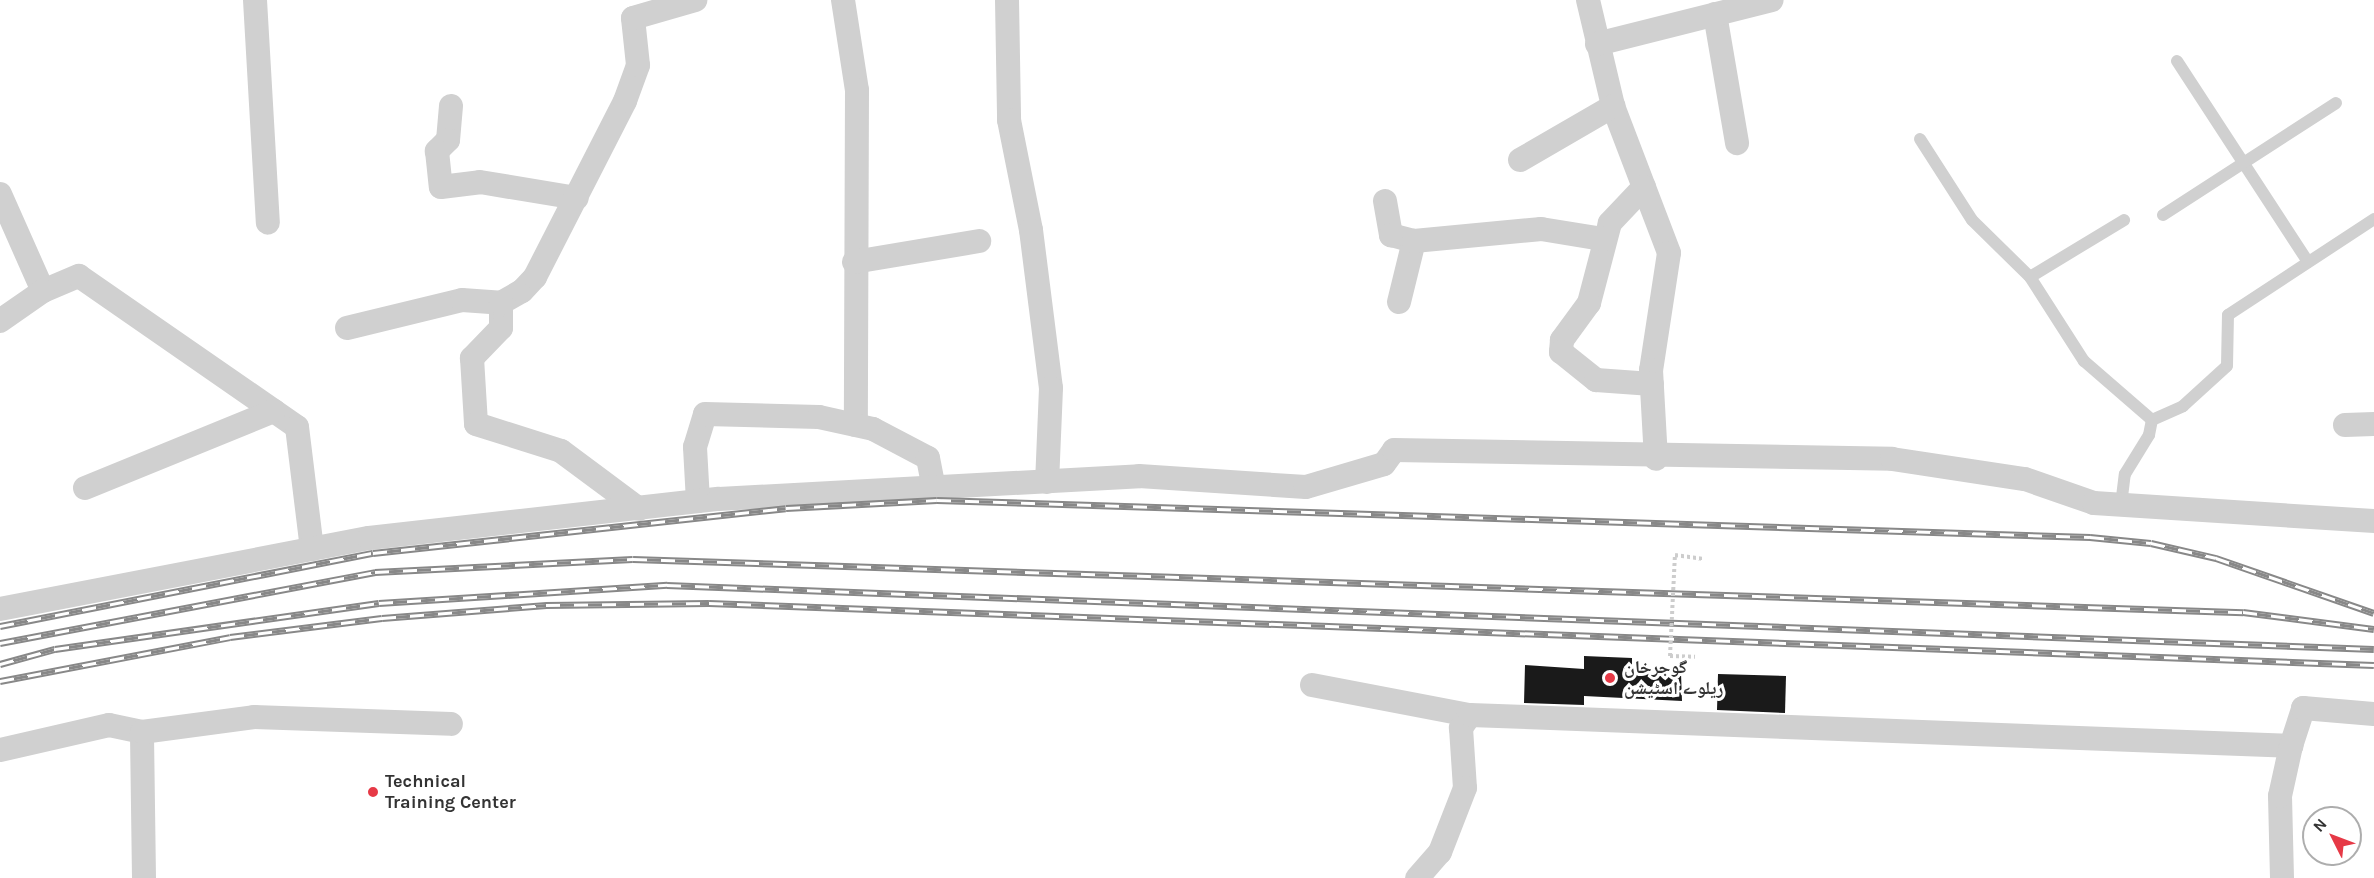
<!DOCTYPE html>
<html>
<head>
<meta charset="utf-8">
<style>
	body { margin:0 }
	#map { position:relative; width:2374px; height:878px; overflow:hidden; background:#fff; font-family:Karla,"Noto Naskh Arabic",sans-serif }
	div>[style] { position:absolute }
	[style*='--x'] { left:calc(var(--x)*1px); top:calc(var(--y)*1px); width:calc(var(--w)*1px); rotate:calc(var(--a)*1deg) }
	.building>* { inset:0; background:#1a1a1a }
	.path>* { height:4px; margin-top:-2px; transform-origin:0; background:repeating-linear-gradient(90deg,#cdcdcd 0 3px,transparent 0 6px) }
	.lane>* { height:12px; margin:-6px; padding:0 6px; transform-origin:6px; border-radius:6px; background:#d0d0d0 }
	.street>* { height:24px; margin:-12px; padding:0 12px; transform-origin:12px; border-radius:12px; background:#d0d0d0 }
	.rail>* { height:7px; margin-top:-3.5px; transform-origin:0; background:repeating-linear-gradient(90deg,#fff 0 14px,#888 0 28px); box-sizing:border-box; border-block:2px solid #888 }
	.path-bridge>* { height:4px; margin-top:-2px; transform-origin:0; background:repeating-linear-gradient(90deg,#cdcdcd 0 3px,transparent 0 6px) }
	.dots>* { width:16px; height:16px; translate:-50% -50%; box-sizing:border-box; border:3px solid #fff; border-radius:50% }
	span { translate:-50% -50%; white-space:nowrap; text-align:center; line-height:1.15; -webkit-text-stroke:6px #fff; paint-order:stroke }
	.poi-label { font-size:18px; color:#333; font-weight:700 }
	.left { translate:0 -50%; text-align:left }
	.north { position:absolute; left:2302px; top:806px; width:60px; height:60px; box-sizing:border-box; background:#fff; border:2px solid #adadad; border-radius:50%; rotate:312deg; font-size:16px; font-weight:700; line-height:24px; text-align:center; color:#333 }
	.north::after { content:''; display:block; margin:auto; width:21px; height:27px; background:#e63946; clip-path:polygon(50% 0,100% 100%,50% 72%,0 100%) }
</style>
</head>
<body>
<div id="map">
	<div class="building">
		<i style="clip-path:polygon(1584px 656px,1632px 658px,1632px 671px,1681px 673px,1682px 701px,1584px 696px,1584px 705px,1524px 703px,1525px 665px,1584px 669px)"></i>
		<i style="clip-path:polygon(1718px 674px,1786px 676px,1785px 713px,1717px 710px)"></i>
	</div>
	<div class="path">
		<i style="--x:1675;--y:555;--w:29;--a:8"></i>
		<i style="--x:1670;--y:656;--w:25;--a:2"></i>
	</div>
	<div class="lane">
		<i style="--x:2177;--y:61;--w:240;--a:56.9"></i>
		<i style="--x:1920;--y:139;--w:96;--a:57.3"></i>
		<i style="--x:1972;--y:220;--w:81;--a:44.5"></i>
		<i style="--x:2030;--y:277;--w:100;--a:57.3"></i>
		<i style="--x:2084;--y:361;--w:90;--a:40.9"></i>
		<i style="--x:2163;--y:215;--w:206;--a:-32.9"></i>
		<i style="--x:2030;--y:277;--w:110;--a:-31.2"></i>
		<i style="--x:2121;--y:505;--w:31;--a:-83"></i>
		<i style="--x:2125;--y:474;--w:46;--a:-58.4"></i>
		<i style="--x:2149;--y:435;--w:15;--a:-79"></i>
		<i style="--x:2152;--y:420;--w:34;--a:-24"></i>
		<i style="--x:2183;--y:406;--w:59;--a:-42.3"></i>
		<i style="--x:2227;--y:366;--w:51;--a:-88.9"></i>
		<i style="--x:2228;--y:315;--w:175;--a:-33.3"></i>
	</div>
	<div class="street">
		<i style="--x:255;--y:0;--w:223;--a:86.7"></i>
		<i style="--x:843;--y:0;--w:91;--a:81.2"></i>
		<i style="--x:857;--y:90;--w:335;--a:90.2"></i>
		<i style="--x:1007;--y:0;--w:120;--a:89"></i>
		<i style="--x:1009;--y:120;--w:112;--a:78.7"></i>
		<i style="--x:1031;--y:230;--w:159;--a:82.8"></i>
		<i style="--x:1051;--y:388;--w:94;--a:92.4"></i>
		<i style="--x:1588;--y:0;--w:109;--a:76.7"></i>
		<i style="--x:1613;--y:106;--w:157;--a:69.1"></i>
		<i style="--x:1669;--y:253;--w:118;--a:98.7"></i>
		<i style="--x:1651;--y:370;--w:89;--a:86.8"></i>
		<i style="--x:1715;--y:14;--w:131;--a:80.3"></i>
		<i style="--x:1597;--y:44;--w:180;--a:-14.1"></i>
		<i style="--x:451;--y:106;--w:34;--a:95"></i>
		<i style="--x:448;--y:140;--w:16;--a:135"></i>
		<i style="--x:437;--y:151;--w:36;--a:84"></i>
		<i style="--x:441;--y:187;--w:39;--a:-7"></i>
		<i style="--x:480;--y:182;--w:98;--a:9.4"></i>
		<i style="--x:1520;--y:160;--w:108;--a:-30.1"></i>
		<i style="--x:1644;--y:187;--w:50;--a:133.4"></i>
		<i style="--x:1610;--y:223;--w:83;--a:104.7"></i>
		<i style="--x:1589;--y:303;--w:46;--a:126.1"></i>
		<i style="--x:1562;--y:340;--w:12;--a:95"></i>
		<i style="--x:1561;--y:352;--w:45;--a:38.7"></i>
		<i style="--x:1596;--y:380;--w:56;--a:4.1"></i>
		<i style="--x:0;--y:194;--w:106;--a:66.1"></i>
		<i style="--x:43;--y:291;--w:39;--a:-23"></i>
		<i style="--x:79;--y:276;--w:265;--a:34.7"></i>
		<i style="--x:297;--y:427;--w:123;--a:83"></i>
		<i style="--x:1385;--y:201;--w:35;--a:80"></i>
		<i style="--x:1391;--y:235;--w:24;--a:15"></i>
		<i style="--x:854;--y:262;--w:127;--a:-9.5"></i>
		<i style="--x:1399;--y:302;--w:63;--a:-76.2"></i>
		<i style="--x:1414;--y:241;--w:128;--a:-5.4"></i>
		<i style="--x:1541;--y:229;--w:63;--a:9.2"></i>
		<i style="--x:501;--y:303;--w:25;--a:90"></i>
		<i style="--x:501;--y:328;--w:42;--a:134"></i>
		<i style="--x:472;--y:358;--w:66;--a:86.5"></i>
		<i style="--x:476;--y:424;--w:89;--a:17.6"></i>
		<i style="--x:561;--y:451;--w:97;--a:36.6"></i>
		<i style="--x:0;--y:321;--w:52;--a:-34.9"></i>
		<i style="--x:347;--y:328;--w:118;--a:-13.7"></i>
		<i style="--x:462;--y:300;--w:39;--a:4"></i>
		<i style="--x:501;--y:303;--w:24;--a:-30"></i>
		<i style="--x:522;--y:291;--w:19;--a:-47"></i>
		<i style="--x:535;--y:277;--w:198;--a:-62.9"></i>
		<i style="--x:625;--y:101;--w:38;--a:-70"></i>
		<i style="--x:638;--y:65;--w:47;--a:-96.1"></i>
		<i style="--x:633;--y:18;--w:65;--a:-16.2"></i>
		<i style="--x:2345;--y:425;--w:29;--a:-2"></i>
		<i style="--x:85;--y:488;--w:204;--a:-22.2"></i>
		<i style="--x:698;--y:501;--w:54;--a:-93.2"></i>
		<i style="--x:695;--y:447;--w:34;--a:-73"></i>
		<i style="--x:705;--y:414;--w:114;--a:1.5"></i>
		<i style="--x:819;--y:417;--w:55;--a:12.5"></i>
		<i style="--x:873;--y:429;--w:62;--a:27.8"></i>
		<i style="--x:928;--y:458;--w:33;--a:79"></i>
		<i style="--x:0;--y:609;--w:376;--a:-10.9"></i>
		<i style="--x:369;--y:538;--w:352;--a:-6.4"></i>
		<i style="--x:719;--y:499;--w:421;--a:-3.1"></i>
		<i style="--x:1139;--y:476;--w:167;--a:3.8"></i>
		<i style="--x:1306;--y:487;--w:81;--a:-16.4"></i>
		<i style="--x:1384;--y:464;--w:17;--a:-54"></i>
		<i style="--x:1394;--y:450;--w:498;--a:1"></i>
		<i style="--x:1892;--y:459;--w:134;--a:8.6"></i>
		<i style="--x:2025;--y:479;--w:73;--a:19.2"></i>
		<i style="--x:2094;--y:503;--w:281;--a:3.7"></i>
		<i style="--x:1312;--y:685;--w:161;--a:10.8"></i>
		<i style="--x:1470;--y:715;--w:16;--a:125"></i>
		<i style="--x:1461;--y:728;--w:60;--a:86.2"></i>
		<i style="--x:1465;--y:788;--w:69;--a:111.3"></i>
		<i style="--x:1440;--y:852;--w:35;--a:131"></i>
		<i style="--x:1470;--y:715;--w:822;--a:2.16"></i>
		<i style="--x:2291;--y:746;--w:40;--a:-72"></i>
		<i style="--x:2303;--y:708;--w:71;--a:4.8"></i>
		<i style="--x:0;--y:750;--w:112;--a:-12.9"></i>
		<i style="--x:109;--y:725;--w:34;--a:12"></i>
		<i style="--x:144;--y:878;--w:146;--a:-90.8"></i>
		<i style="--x:142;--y:732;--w:113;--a:-7.6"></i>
		<i style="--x:254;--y:717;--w:197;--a:2"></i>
		<i style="--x:2282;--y:878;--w:82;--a:-91.4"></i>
		<i style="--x:2280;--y:796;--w:51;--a:-77.6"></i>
	</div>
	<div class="rail">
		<i style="--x:0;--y:626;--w:380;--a:-11.1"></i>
		<i style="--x:373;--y:553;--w:415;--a:-6.2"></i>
		<i style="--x:786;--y:508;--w:151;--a:-3"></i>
		<i style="--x:937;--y:500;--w:1154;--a:1.84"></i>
		<i style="--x:2090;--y:537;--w:61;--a:5.6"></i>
		<i style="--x:2151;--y:543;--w:67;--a:13"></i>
		<i style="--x:2216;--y:558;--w:167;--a:19.2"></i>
		<i style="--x:0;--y:643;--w:382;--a:-10.7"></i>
		<i style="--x:375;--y:572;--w:258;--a:-2.9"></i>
		<i style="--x:633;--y:559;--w:1611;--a:1.89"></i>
		<i style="--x:2243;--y:612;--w:132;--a:7.4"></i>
		<i style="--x:0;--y:664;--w:57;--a:-15.3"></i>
		<i style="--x:55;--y:649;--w:327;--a:-8.1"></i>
		<i style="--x:379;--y:603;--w:289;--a:-3.6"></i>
		<i style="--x:667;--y:585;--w:1708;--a:2.15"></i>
		<i style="--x:0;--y:681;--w:234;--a:-10.8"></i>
		<i style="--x:230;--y:637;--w:153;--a:-7.1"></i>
		<i style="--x:382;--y:618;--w:165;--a:-4.5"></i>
		<i style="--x:546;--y:605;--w:163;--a:-0.7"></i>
		<i style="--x:709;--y:603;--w:1666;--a:2.13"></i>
	</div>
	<div class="path-bridge">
		<i style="--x:1670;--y:656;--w:101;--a:-87.2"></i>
	</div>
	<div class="dots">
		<i style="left:1610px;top:678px;background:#e63946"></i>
		<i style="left:373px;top:792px;background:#e63946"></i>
	</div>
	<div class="poi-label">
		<span class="left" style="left:1624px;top:678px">گوجرخان<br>ریلوے اسٹیشن</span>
		<span class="left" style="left:385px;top:792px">Technical<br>Training Center</span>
	</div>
	<div class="north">N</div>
</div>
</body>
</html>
